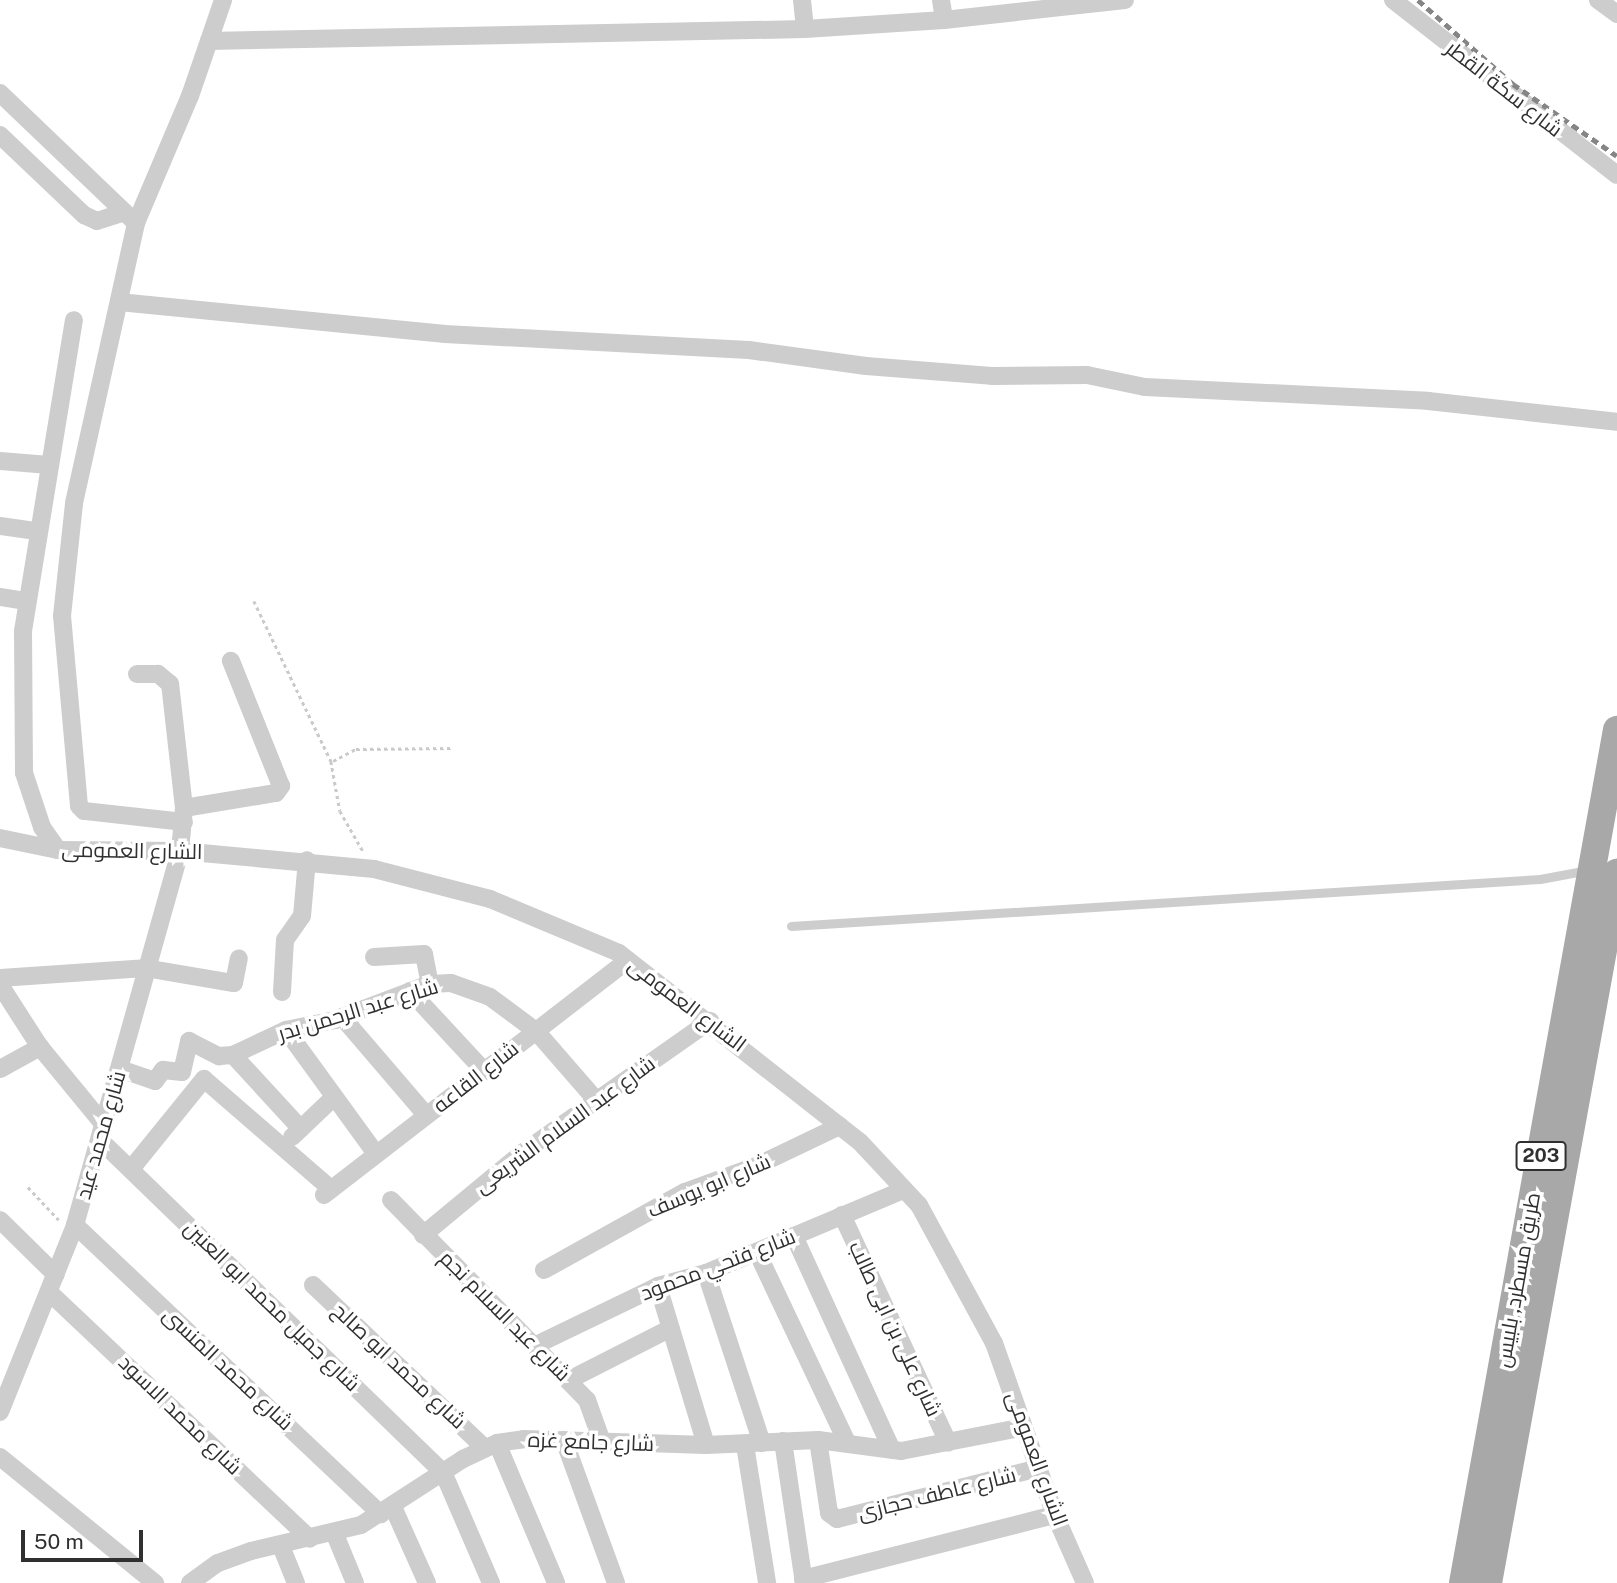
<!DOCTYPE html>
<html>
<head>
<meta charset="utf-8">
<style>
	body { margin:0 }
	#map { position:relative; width:1617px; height:1583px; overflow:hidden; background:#fff; font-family:"Public Sans",Cairo,sans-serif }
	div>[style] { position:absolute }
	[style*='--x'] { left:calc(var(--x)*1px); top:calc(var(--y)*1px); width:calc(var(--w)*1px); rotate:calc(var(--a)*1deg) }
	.path>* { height:2.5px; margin-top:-1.25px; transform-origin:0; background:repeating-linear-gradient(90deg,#cacaca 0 3.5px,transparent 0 7px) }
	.lane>* { height:9px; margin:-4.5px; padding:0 4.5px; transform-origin:4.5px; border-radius:4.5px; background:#cdcdcd }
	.street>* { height:18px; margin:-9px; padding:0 9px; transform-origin:9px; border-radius:9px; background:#cdcdcd }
	.primary>* { height:28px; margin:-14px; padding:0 14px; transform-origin:14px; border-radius:14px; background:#a8a8a8 }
	.rail>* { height:5px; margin-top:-2.5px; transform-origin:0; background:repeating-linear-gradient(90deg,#858585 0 7px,transparent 0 12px) }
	span { translate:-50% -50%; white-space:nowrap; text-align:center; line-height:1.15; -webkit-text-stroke:7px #fff; paint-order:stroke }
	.shield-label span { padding:2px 5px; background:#fff; border:2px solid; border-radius:5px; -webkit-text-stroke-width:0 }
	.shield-label { font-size:19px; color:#303030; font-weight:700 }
	.street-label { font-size:21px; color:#303030 }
	.scale { position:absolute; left:21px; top:1530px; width:122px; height:32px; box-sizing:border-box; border:4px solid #303030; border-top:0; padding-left:9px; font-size:21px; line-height:24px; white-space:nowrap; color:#303030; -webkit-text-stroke:5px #fff; paint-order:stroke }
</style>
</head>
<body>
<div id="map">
	<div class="path">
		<i style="--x:254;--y:601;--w:178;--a:64.3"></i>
		<i style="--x:331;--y:761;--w:51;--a:79.8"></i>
		<i style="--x:340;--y:811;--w:46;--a:60.1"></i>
		<i style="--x:333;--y:761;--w:26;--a:-28"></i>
		<i style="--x:356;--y:749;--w:96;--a:-0.6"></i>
		<i style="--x:28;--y:1187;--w:45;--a:46.8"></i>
	</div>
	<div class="lane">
		<i style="--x:791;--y:926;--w:750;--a:-3.59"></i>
		<i style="--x:1540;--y:879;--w:49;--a:-10.6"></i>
	</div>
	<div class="street">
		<i style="--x:802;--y:0;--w:29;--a:84"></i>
		<i style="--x:941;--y:0;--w:20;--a:81"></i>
		<i style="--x:1393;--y:0;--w:284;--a:38"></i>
		<i style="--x:1598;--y:0;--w:24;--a:36"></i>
		<i style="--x:209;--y:41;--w:596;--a:-1.15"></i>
		<i style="--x:805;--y:29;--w:139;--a:-3.7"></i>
		<i style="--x:944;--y:20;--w:182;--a:-6.3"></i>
		<i style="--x:0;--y:93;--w:188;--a:43.7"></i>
		<i style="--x:0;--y:135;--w:116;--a:43.6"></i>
		<i style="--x:84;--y:215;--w:14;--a:25"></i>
		<i style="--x:97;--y:221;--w:28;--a:-18"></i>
		<i style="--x:119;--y:302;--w:328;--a:5.6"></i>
		<i style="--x:445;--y:334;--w:304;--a:3"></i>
		<i style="--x:749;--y:350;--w:118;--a:7.8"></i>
		<i style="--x:866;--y:366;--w:126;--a:4.5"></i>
		<i style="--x:992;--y:376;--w:95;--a:-0.6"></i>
		<i style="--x:1087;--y:375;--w:59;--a:11.7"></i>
		<i style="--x:1145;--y:387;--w:283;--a:2.8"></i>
		<i style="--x:1428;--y:401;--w:190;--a:6.3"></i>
		<i style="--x:0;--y:461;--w:49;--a:4.7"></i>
		<i style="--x:0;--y:526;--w:37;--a:8"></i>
		<i style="--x:0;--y:597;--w:25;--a:9"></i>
		<i style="--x:184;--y:808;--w:93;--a:-9.3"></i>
		<i style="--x:276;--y:793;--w:9;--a:-54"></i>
		<i style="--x:281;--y:786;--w:135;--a:-111.8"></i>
		<i style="--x:184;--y:822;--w:101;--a:-173.7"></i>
		<i style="--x:84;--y:811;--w:7;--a:-135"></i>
		<i style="--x:79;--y:806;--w:191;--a:-95.1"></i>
		<i style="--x:62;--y:616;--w:114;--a:-83.9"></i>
		<i style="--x:74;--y:503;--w:287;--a:-77.5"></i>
		<i style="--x:136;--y:223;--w:138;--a:-67"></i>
		<i style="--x:190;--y:96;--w:102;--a:-71"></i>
		<i style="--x:0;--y:838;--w:59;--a:11.7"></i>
		<i style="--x:58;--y:850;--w:122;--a:0.5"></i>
		<i style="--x:180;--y:851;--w:195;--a:5.3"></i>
		<i style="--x:374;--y:869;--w:120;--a:14.5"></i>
		<i style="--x:490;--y:899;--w:140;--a:22.7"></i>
		<i style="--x:619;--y:953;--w:306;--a:38.1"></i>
		<i style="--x:860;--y:1142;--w:86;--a:46.9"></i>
		<i style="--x:919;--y:1205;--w:157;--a:61.5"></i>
		<i style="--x:994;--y:1343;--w:182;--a:70.5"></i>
		<i style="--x:1055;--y:1515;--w:74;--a:66.2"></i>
		<i style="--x:58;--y:850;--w:28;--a:-125"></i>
		<i style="--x:42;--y:827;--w:57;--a:-108.4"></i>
		<i style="--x:24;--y:773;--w:142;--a:-90.4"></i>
		<i style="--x:23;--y:631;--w:315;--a:-80.7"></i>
		<i style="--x:374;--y:957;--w:50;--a:-3.4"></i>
		<i style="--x:424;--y:954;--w:31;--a:79"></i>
		<i style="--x:0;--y:978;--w:145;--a:-3.9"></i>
		<i style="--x:145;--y:968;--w:90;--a:9.6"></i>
		<i style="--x:234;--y:983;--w:25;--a:-79"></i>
		<i style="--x:0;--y:985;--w:74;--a:57.2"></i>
		<i style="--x:40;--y:1047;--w:102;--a:50.6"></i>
		<i style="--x:410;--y:991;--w:109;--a:47.2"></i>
		<i style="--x:282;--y:992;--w:52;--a:-86.7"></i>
		<i style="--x:285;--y:940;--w:29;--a:-55"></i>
		<i style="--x:302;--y:916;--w:56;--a:-84.9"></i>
		<i style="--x:342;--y:1017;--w:129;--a:49.4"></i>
		<i style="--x:286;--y:1030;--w:153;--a:54"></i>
		<i style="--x:233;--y:1055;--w:100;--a:47.4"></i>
		<i style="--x:0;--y:1069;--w:46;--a:-28.8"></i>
		<i style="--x:120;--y:1069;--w:37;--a:19"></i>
		<i style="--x:155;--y:1081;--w:14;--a:-54"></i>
		<i style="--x:163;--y:1070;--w:19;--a:6"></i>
		<i style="--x:182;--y:1072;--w:32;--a:-77"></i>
		<i style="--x:189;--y:1041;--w:34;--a:27"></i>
		<i style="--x:219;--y:1056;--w:14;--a:-4"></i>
		<i style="--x:233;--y:1055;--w:59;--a:-25.3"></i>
		<i style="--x:286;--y:1030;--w:50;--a:-11.5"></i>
		<i style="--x:335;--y:1020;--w:102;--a:-20.8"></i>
		<i style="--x:430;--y:984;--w:21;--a:-3"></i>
		<i style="--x:451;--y:983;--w:41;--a:19.7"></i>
		<i style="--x:490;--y:997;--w:57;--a:36.5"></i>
		<i style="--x:536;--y:1031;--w:91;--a:49"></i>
		<i style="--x:292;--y:1137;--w:58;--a:-43.6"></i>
		<i style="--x:101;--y:1141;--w:476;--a:44.1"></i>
		<i style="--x:443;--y:1472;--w:121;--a:66.6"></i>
		<i style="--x:131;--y:1169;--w:116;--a:-51"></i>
		<i style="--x:204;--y:1079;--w:168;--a:40.9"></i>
		<i style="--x:324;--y:1195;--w:384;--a:-37.7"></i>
		<i style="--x:391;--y:1200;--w:280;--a:45.6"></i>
		<i style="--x:587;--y:1400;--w:45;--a:70.3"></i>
		<i style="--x:842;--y:1215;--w:251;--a:65"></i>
		<i style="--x:0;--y:1220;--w:78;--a:44.5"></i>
		<i style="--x:75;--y:1225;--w:421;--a:43.4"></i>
		<i style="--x:423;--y:1235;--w:129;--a:-39.6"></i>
		<i style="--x:522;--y:1153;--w:230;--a:-35.1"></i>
		<i style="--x:794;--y:1236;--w:235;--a:65.4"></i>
		<i style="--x:757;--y:1252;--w:210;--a:64.7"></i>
		<i style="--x:544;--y:1270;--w:161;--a:-29"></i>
		<i style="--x:685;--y:1192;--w:76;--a:-20.1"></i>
		<i style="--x:756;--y:1166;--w:93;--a:-25.5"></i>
		<i style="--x:706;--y:1273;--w:179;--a:71.8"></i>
		<i style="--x:313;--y:1285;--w:236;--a:43.5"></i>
		<i style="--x:658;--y:1286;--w:166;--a:73.2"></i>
		<i style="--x:49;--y:1292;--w:359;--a:43.4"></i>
		<i style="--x:536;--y:1345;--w:136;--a:-25.8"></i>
		<i style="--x:658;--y:1286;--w:50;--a:-15.2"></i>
		<i style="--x:706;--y:1273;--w:214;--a:-22.8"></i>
		<i style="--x:569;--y:1380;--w:114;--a:-27"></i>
		<i style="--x:0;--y:1412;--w:201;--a:-68.1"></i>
		<i style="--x:75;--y:1225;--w:388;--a:-74.3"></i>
		<i style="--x:180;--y:851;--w:43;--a:-84.7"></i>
		<i style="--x:184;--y:808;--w:125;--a:-96.4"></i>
		<i style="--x:170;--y:684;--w:16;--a:-140"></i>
		<i style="--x:158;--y:674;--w:21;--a:180"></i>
		<i style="--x:564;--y:1440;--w:152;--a:70"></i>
		<i style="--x:818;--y:1440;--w:74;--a:81.4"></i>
		<i style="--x:829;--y:1513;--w:10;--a:37"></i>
		<i style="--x:837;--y:1519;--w:208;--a:-14.2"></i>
		<i style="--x:783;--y:1441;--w:144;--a:81.6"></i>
		<i style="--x:497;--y:1443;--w:152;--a:67.1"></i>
		<i style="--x:745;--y:1445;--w:140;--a:80.9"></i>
		<i style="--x:0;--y:1457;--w:200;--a:39.1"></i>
		<i style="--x:393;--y:1507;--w:83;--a:65.9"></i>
		<i style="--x:334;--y:1532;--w:55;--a:67.6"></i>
		<i style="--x:281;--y:1546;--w:40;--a:68"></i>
		<i style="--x:803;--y:1579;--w:260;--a:-14.3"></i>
		<i style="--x:190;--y:1583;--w:34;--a:-36"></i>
		<i style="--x:218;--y:1563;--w:35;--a:-20"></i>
		<i style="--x:251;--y:1551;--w:113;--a:-13.3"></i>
		<i style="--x:361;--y:1525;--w:121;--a:-32.9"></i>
		<i style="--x:463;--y:1459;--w:38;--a:-25"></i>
		<i style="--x:497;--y:1443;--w:27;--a:-8"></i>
		<i style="--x:524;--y:1439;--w:182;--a:1.9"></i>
		<i style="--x:706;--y:1445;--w:112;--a:-2.6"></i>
		<i style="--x:818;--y:1440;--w:84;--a:7.5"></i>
		<i style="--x:901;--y:1451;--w:125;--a:-11"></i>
	</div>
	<div class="primary">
		<i style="--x:1463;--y:1583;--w:867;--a:-79.77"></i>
		<i style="--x:1488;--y:1583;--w:722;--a:-79.7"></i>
	</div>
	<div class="rail">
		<i style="--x:1418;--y:0;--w:127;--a:41.5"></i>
		<i style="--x:1513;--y:84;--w:126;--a:34.7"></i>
	</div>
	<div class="shield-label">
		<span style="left:1541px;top:1156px">203</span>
	</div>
	<div class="street-label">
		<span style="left:1504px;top:89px;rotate:38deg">شارع سكة القطر</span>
		<span style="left:132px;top:851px;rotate:1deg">الشارع العمومى</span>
		<span style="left:687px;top:1005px;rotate:37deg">الشارع العمومى</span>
		<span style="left:358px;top:1010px;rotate:-17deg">شارع عبد الرحمن بدر</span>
		<span style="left:476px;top:1077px;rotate:-38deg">شارع القاعه</span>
		<span style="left:565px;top:1125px;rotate:-36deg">شارع عبد السلام الشريعى</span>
		<span style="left:101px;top:1135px;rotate:-74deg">شارع محمد عيد</span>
		<span style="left:709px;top:1186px;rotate:-23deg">شارع ابو يوسف</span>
		<span style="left:718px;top:1265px;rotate:-21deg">شارع فتحي محمود</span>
		<span style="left:1518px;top:1280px;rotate:-80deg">طريق مسطرد, بلبيس</span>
		<span style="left:272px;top:1306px;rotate:44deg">شارع جميل محمد ابو العنين</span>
		<span style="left:505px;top:1316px;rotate:45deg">شارع عبد السلام نجم</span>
		<span style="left:895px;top:1329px;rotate:65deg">شارع على بن ابى طالب</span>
		<span style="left:399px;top:1366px;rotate:43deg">شارع محمد ابو صالح</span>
		<span style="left:228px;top:1369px;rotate:43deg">شارع محمد المنسى</span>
		<span style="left:180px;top:1415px;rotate:44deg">شارع محمد الاسود</span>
		<span style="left:591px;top:1442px;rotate:2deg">شارع جامع غزه</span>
		<span style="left:1037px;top:1459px;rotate:70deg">الشارع العمومى</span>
		<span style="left:937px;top:1494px;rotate:-14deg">شارع عاطف حجازى</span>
	</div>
	<div class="scale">50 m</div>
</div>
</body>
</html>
